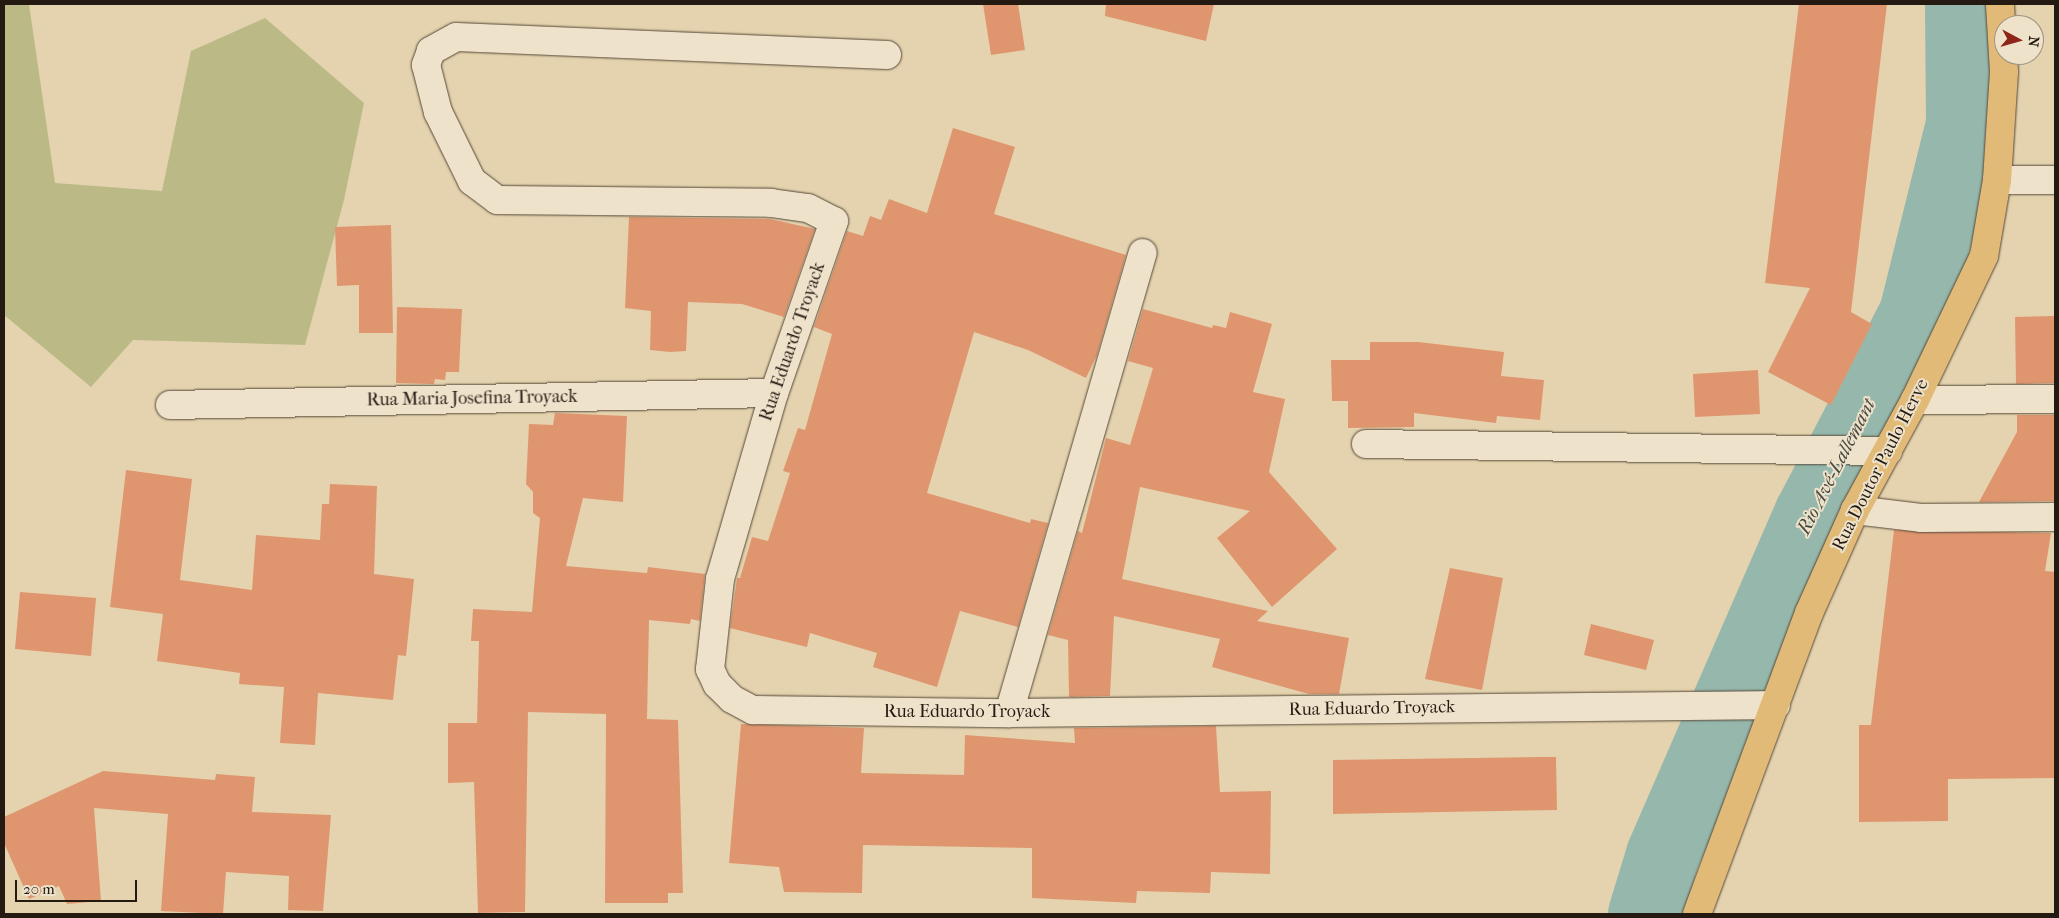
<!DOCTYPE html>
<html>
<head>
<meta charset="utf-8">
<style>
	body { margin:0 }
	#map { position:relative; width:2059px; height:918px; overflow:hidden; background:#e5d3af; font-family:"IM FELL French Canon",serif }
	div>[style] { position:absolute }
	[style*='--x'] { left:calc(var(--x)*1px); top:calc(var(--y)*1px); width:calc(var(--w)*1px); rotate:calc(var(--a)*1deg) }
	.green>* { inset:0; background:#bbba86 }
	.river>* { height:74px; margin:-37px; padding:0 37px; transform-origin:37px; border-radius:37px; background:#96b8ac }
	.building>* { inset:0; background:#df966f }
	.roads { filter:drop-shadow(0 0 1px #554838) drop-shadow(0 0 1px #554838) }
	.street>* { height:28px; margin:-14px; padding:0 14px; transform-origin:14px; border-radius:14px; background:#eee2cb }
	.primary>* { height:28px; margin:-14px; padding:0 14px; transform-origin:14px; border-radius:14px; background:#e2ba78 }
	span { translate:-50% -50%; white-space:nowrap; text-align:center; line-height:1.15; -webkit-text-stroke:4px #eee2cb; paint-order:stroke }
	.street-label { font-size:18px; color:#251a11 }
	.water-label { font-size:19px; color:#474940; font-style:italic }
	.frame { position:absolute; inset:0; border:5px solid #251a11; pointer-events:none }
	.north { position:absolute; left:1994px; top:15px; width:50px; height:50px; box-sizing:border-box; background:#eee2cb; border:1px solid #9e9281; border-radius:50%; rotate:96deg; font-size:14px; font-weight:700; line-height:20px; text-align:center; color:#251a11 }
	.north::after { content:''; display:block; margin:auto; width:18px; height:22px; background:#8f2418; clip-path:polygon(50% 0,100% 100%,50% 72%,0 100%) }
	.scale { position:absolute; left:15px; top:880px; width:122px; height:22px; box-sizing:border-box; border:2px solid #251a11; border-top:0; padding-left:6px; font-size:15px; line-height:18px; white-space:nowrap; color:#251a11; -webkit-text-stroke:4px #eee2cb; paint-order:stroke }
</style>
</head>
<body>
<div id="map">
	<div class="green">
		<i style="clip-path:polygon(4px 4px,29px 4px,55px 183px,162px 191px,191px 51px,265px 18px,364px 103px,344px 200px,305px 345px,133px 340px,91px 387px,4px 315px)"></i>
	</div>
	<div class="river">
		<i style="--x:1645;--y:914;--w:62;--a:-73"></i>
		<i style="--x:1663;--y:855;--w:371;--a:-66.5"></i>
		<i style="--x:1811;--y:515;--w:227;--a:-62.4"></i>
		<i style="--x:1916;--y:314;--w:196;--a:-76.1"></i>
		<i style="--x:1963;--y:124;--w:120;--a:-90.5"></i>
	</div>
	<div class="building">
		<i style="clip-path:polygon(983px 4px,1018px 4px,1025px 50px,991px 55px)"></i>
		<i style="clip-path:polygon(1106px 4px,1214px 4px,1206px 41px,1105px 16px)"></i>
		<i style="clip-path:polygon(1799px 4px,1887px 4px,1851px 312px,1872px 324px,1831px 405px,1768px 372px,1810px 288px,1765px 283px)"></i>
		<i style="clip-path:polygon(953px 128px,1015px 147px,994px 214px,1126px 255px,1097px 355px,1086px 378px,1028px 350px,974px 332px,927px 493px,1030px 523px,1031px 519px,1048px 523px,1018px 627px,960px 611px,937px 687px,873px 667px,877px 653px,810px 633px,807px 647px,730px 628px,737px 578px,740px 578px,752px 537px,768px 541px,790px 473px,783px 471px,798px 428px,805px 430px,832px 334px,814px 327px,847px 231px,863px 236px,870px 216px,881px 220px,889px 199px,927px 213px)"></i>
		<i style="clip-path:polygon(629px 217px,770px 219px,815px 229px,784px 317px,742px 304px,688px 302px,686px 351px,670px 352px,650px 350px,651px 311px,625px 308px)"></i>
		<i style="clip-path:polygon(391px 225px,393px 333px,359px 333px,359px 285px,337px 286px,335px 227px)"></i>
		<i style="clip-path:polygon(397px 307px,462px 309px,459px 372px,446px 372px,445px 380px,435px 379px,434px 384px,396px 383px)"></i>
		<i style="clip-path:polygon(1143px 309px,1212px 328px,1213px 325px,1226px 328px,1230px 312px,1272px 324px,1253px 392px,1285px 399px,1269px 472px,1337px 549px,1272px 607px,1217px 538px,1250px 511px,1140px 487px,1122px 579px,1268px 611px,1257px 621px,1349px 638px,1339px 694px,1309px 694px,1212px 667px,1220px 639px,1114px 616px,1110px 696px,1069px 697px,1068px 640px,1048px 635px,1078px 531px,1082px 533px,1106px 438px,1130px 445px,1153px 368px,1128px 361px)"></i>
		<i style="clip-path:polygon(2055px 316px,2055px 383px,2016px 384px,2015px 317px)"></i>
		<i style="clip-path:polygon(1370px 342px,1418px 342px,1504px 352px,1501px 376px,1544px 380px,1540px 420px,1497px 416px,1496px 423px,1414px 413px,1414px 427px,1348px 428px,1348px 401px,1332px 401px,1331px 360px,1370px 360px)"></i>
		<i style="clip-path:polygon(1758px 370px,1760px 414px,1695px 417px,1693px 374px)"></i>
		<i style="clip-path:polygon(555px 413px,627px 416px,623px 502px,583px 498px,566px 566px,647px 573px,648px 567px,705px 574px,700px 621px,691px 619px,690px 624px,649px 620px,647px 719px,678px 720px,683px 893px,668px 893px,668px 903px,605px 903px,606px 714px,528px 712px,525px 912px,478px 913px,474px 782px,448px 783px,448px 723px,477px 723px,479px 641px,471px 641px,473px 609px,532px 612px,540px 518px,533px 513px,533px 492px,526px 484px,529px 424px,553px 425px)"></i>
		<i style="clip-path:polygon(2017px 415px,2055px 415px,2055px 501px,1979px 502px,2017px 432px)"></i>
		<i style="clip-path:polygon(126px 470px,192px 479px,180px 580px,252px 590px,256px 535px,320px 540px,322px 504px,329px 504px,330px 484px,377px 486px,374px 574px,414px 579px,406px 656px,398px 655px,393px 700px,318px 693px,315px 745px,280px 743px,284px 687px,239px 684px,240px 673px,157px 661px,163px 614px,110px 607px)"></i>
		<i style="clip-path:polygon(1894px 530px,2051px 533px,2045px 571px,2055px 572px,2055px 778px,1948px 779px,1948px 821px,1859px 822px,1859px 725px,1871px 725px)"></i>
		<i style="clip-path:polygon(1450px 568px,1503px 578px,1482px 690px,1425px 679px)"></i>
		<i style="clip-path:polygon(20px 592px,96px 598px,91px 656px,15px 649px)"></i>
		<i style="clip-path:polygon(1591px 624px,1654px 640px,1646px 670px,1584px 655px)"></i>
		<i style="clip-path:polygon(741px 724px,864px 728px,861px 773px,964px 775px,965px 735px,1075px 743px,1074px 728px,1216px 726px,1220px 792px,1271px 791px,1270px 874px,1211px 872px,1210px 893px,1137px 891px,1136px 903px,1032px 898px,1032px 848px,863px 845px,862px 893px,784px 892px,779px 867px,729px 863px)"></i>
		<i style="clip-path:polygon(1538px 757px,1556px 757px,1557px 810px,1333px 814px,1333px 760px)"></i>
		<i style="clip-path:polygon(103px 771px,215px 780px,216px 774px,255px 777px,252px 812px,331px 815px,323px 911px,288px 910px,289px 876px,226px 872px,223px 914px,161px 911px,168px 814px,94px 808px,101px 901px,67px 904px,59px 886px,29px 899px,4px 843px,4px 817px)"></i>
	</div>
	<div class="roads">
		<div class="street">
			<i style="--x:887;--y:55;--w:431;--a:-177.6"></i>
			<i style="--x:456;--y:37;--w:29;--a:151"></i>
			<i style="--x:431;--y:51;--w:15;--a:110"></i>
			<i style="--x:426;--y:65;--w:49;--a:75.7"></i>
			<i style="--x:438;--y:112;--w:77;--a:63.8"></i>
			<i style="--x:472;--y:181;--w:31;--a:37"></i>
			<i style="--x:497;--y:200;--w:274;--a:0.6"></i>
			<i style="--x:771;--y:203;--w:37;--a:8"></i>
			<i style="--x:808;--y:208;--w:29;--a:27"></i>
			<i style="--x:834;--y:221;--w:182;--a:109.2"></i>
			<i style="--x:774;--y:393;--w:194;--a:106.2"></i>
			<i style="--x:720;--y:579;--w:91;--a:96.3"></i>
			<i style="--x:710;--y:669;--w:17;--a:65"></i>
			<i style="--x:717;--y:684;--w:21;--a:45"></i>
			<i style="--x:732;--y:699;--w:24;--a:28"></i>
			<i style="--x:753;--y:710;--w:256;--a:0.7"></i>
			<i style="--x:1009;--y:713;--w:767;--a:-0.6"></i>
			<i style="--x:1997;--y:180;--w:58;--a:0"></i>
			<i style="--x:1915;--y:400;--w:140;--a:-0.4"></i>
			<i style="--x:170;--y:405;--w:604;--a:-1.14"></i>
			<i style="--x:1366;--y:444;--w:522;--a:0.77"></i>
			<i style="--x:1855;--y:510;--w:66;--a:6.9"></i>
			<i style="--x:1921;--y:518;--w:134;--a:-0.4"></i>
			<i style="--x:1009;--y:713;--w:479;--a:-73.8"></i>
		</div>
		<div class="primary">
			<i style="--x:1697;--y:914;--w:321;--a:-69.6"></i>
			<i style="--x:1809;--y:613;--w:113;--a:-65.9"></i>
			<i style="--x:1855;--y:510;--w:125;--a:-61.4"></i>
			<i style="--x:1915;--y:400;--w:160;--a:-64.4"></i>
			<i style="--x:1984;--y:256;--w:77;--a:-80.3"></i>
			<i style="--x:1997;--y:180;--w:108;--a:-86.3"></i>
			<i style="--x:2004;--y:72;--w:68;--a:-93.4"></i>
		</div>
	</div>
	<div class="street-label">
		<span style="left:793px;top:342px;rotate:-71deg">Rua Eduardo Troyack</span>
		<span style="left:472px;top:399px;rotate:-1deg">Rua Maria Josefina Troyack</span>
		<span style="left:1881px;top:465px;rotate:-63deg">Rua Doutor Paulo Herve</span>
		<span style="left:1372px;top:709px;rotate:-1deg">Rua Eduardo Troyack</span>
		<span style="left:967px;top:712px">Rua Eduardo Troyack</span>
	</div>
	<div class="water-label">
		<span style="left:1837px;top:467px;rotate:-63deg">Rio Avé‐Lallemant</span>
	</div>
	<div class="frame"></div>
	<div class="north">N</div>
	<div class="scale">20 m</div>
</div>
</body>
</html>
